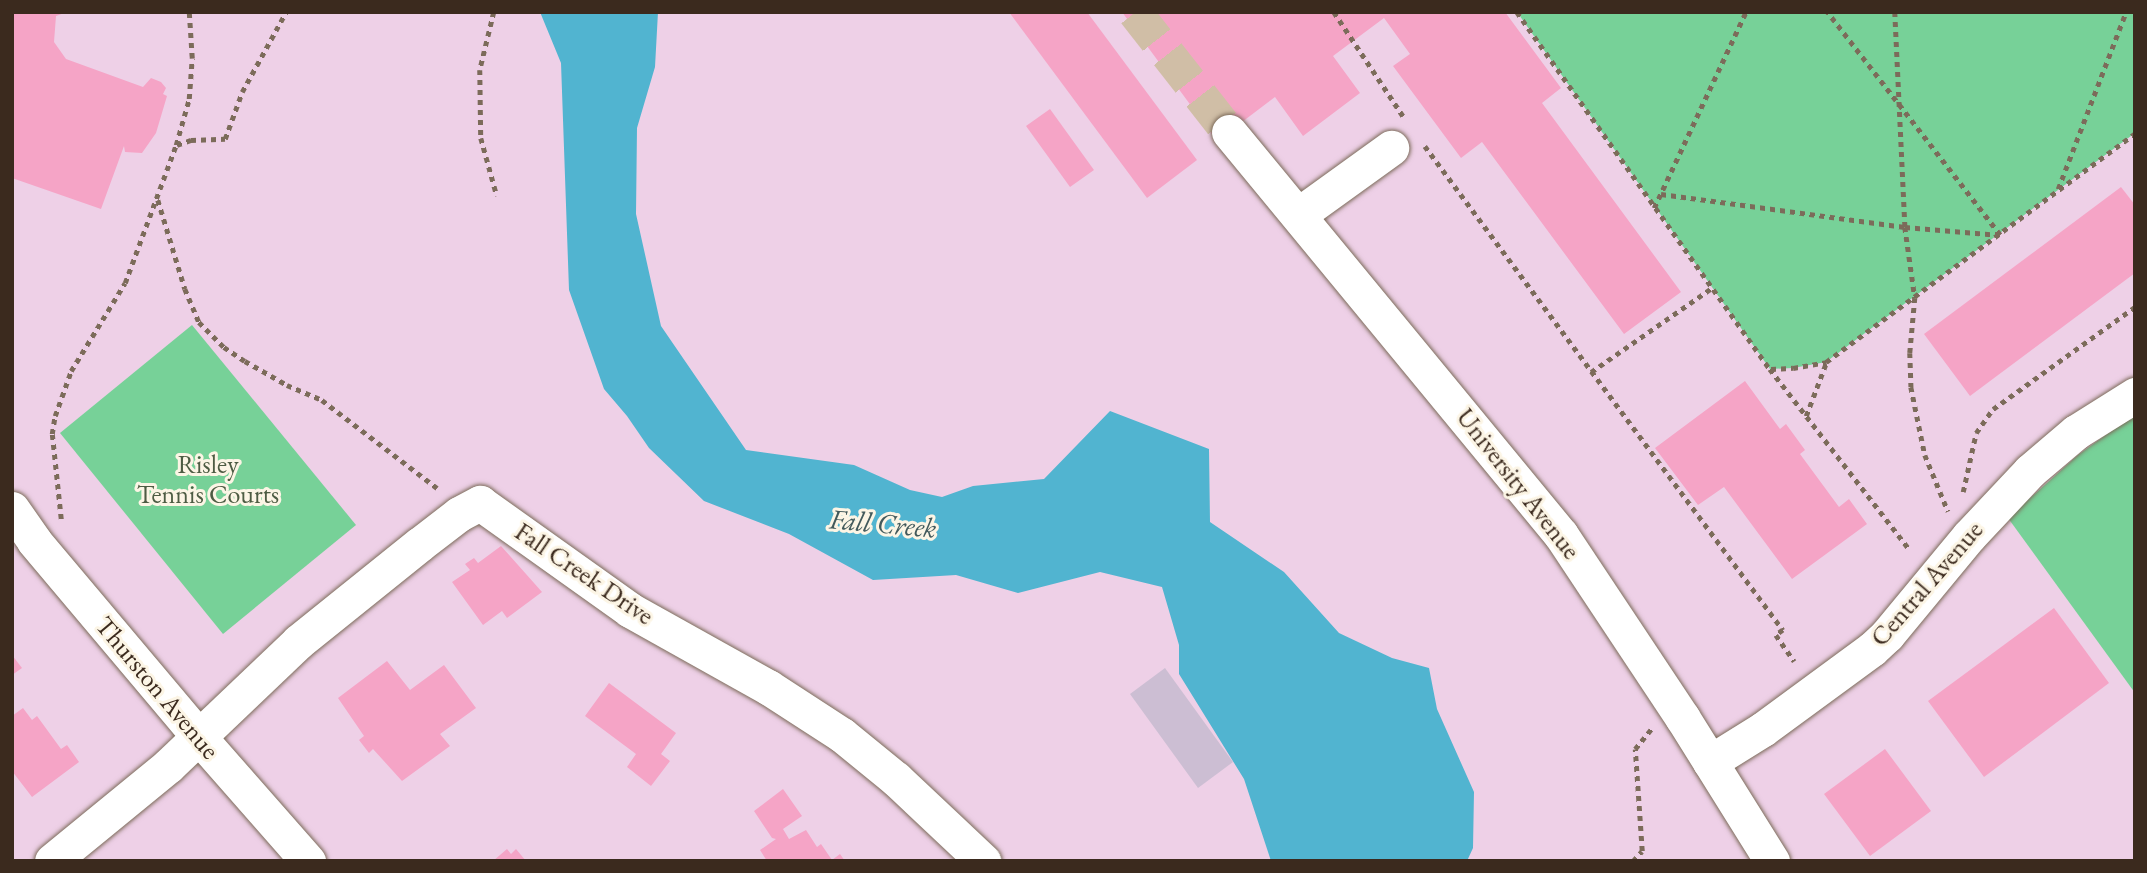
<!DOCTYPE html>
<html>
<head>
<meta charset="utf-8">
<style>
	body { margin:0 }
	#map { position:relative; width:2147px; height:873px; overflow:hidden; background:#f5e3c8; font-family:"EB Garamond",serif }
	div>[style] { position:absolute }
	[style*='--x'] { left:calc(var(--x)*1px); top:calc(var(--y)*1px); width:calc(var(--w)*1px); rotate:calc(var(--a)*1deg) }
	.built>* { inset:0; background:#eed0e7 }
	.industrial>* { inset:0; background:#ccbed3 }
	.green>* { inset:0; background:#77d198 }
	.water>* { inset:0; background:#51b4d0 }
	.building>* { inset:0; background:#f5a4c6 }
	.minor-tunnel>* { height:35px; margin-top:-17.5px; transform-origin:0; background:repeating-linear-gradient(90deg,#d0bea6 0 35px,transparent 0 53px) }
	.path>* { height:4.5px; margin-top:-2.25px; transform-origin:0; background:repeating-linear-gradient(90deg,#7c6b5a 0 5px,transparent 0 10px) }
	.roads { filter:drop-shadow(0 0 2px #7c6b5a) drop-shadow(0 0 2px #7c6b5a) }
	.minor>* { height:35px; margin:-17.5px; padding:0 17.5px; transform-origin:17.5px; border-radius:17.5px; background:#fff }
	span { translate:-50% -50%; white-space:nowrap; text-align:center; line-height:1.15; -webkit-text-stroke:6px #fcf5e5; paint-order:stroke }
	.park-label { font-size:26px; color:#4d5c43 }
	.street-label { font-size:26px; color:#3b2a1e }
	.water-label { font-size:28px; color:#435a5c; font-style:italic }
	.frame { position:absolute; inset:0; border:14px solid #3b2a1e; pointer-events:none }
</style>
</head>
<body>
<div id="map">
	<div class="built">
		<i style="clip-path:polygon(12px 12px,2135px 12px,2135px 861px,12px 861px)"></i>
	</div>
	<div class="industrial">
		<i style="clip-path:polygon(1165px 668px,1233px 762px,1198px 788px,1130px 694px)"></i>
	</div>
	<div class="green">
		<i style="clip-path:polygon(1517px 12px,2135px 12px,2135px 133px,1826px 362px,1793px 368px,1770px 369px)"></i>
		<i style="clip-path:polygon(192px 325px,356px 525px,223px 634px,60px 433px)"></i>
		<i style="clip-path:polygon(2135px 414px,2135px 693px,2008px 518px,2078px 455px)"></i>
	</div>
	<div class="water">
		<i style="clip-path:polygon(540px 12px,658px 12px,655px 67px,637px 128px,636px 214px,661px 326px,746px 450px,854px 465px,910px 490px,942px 497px,973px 486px,1044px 479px,1110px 411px,1209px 449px,1210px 522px,1284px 572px,1339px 633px,1392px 658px,1429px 668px,1437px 709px,1474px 792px,1473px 848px,1467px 861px,1271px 861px,1244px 779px,1179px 674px,1179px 645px,1162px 587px,1100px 572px,1018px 593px,956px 575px,873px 580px,789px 534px,704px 501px,649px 448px,627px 416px,604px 389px,569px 290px,561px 63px)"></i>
	</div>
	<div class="building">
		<i style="clip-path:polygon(12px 12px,67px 12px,56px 16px,54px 42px,66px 59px,143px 87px,151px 78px,161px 82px,166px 88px,163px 94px,167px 96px,156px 133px,142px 153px,125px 152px,124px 146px,101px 209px,12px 178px)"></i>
		<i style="clip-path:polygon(1009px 12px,1087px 12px,1197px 160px,1147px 198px)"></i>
		<i style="clip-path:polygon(1122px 12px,1505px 12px,1561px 88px,1542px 103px,1681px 292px,1624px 334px,1482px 142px,1461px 158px,1393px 66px,1410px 54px,1384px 18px,1333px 56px,1360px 93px,1303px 136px,1275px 97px,1217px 141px)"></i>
		<i style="clip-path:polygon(1050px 109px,1094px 170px,1070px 187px,1026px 126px)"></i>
		<i style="clip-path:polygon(2121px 187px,2135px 205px,2135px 273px,1970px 396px,1924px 334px)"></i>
		<i style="clip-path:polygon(1745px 381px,1780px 429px,1786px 424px,1805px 450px,1800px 454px,1839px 507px,1849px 499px,1867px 524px,1792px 579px,1724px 487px,1698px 505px,1655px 448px)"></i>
		<i style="clip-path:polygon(501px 546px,542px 592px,507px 618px,502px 611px,483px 625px,452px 582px,470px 570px,465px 564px,474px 558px,478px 563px)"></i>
		<i style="clip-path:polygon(2054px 608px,2109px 683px,1984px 777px,1928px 701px)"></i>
		<i style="clip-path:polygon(12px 655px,22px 668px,12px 675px)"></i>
		<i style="clip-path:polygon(387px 661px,410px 690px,444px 665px,476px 708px,440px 734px,450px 746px,402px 781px,373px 749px,369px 753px,359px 740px,364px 736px,338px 698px)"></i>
		<i style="clip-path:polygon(609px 683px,676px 733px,661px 754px,670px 761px,651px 786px,627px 767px,636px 754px,585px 716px)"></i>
		<i style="clip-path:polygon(23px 708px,32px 720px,37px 716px,61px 749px,67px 745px,79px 762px,32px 797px,12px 771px,12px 716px)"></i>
		<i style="clip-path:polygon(1885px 749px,1931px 811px,1870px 856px,1824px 794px)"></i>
		<i style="clip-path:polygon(783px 789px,802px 816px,783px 829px,789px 839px,806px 830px,817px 847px,821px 844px,832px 860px,840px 854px,845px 861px,767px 861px,760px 850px,776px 839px,772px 838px,754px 811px)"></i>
		<i style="clip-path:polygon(507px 849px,511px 854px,516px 849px,526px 861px,493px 861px)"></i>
	</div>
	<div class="minor-tunnel">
		<i style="--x:1135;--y:12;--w:152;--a:51.9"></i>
	</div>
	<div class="path">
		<i style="--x:494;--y:12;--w:60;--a:103.6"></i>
		<i style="--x:480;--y:70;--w:68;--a:89.2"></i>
		<i style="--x:481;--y:138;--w:60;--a:74.6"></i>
		<i style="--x:1334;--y:12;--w:125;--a:56.4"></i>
		<i style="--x:1517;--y:12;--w:438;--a:54.7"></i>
		<i style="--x:1770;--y:369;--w:227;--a:52.3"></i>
		<i style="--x:1895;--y:12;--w:215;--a:87.3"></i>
		<i style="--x:1905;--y:227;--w:72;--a:82"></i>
		<i style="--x:1915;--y:298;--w:55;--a:95.2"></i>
		<i style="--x:1910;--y:353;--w:34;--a:88"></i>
		<i style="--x:1911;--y:387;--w:69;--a:78.4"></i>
		<i style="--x:1925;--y:455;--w:61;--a:67.7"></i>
		<i style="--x:177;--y:145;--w:15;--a:-20"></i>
		<i style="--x:191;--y:140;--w:34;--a:-2"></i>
		<i style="--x:225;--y:139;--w:50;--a:-70.1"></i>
		<i style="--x:242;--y:92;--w:91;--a:-61.2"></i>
		<i style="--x:1425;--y:146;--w:602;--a:53.51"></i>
		<i style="--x:1783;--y:630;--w:9;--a:144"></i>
		<i style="--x:1776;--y:635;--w:32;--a:55"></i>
		<i style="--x:2058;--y:189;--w:190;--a:-69"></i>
		<i style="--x:1661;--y:194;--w:246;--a:7.7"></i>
		<i style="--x:1905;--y:227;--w:95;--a:4.8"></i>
		<i style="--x:2000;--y:235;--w:282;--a:-127.8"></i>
		<i style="--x:158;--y:200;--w:93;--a:73.1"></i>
		<i style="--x:185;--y:289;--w:36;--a:67"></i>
		<i style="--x:199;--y:322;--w:35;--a:45"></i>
		<i style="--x:224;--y:347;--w:25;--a:34"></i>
		<i style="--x:245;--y:361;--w:48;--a:29.7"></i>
		<i style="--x:287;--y:385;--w:38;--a:23"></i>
		<i style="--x:322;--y:400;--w:145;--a:37.4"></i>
		<i style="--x:1654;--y:208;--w:217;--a:-64.9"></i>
		<i style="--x:1771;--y:369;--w:22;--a:-3"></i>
		<i style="--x:1793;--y:368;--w:34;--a:-10"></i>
		<i style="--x:1826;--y:362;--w:385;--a:-36.5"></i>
		<i style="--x:1591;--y:372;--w:147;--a:-34.8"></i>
		<i style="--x:1806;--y:416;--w:57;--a:-69.3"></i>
		<i style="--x:1963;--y:492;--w:60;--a:-77.6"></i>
		<i style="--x:1976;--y:433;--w:29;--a:-55"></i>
		<i style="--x:1993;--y:409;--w:175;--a:-35.7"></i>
		<i style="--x:61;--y:519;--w:85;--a:-96"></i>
		<i style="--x:52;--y:434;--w:18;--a:-81"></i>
		<i style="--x:55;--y:416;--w:48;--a:-70.4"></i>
		<i style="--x:71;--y:371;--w:103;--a:-58.5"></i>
		<i style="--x:125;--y:283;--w:147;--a:-69.7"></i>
		<i style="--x:176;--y:145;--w:48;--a:-74.2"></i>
		<i style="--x:189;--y:99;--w:41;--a:-85.8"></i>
		<i style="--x:192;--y:58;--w:46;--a:-93.7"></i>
		<i style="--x:1633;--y:861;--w:13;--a:-48"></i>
		<i style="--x:1642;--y:851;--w:102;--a:-93.9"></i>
		<i style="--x:1635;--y:749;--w:26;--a:-51"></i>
	</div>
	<div class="roads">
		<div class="minor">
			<i style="--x:1229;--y:132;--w:522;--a:50.52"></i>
			<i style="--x:1561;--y:535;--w:219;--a:56.4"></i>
			<i style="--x:1682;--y:717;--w:170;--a:58"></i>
			<i style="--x:1298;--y:215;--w:115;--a:-35.8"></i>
			<i style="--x:12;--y:509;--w:39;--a:55"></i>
			<i style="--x:34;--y:541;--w:255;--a:49.9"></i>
			<i style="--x:198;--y:736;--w:167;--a:48.7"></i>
			<i style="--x:1710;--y:762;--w:62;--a:-31.9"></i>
			<i style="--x:1763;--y:729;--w:135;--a:-36.3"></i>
			<i style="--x:1872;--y:649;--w:21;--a:-43"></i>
			<i style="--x:1887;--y:635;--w:129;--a:-50.4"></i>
			<i style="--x:1969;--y:536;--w:89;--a:-46.8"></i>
			<i style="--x:2030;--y:471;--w:60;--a:-40.3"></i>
			<i style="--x:2076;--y:432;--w:70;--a:-32.1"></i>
			<i style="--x:52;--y:861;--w:150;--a:-39.3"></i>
			<i style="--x:168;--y:766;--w:180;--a:-43.6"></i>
			<i style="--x:298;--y:642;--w:156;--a:-38.8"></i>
			<i style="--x:420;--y:544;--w:49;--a:-37.6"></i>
			<i style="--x:459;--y:514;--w:24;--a:-28"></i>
			<i style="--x:480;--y:503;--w:184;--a:35.5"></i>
			<i style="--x:630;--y:610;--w:158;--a:29.2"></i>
			<i style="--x:768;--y:687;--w:88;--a:33"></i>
			<i style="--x:842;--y:735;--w:70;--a:39.2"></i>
			<i style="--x:896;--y:779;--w:120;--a:43.3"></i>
		</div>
	</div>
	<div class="park-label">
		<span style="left:208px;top:480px">Risley<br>Tennis Courts</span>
	</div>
	<div class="street-label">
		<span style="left:1518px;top:484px;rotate:52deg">University Avenue</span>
		<span style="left:584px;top:574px;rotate:34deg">Fall Creek Drive</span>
		<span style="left:1927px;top:584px;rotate:-49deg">Central Avenue</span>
		<span style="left:157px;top:688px;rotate:50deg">Thurston Avenue</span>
	</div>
	<div class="water-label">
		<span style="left:883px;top:523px;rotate:5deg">Fall Creek</span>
	</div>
	<div class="frame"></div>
</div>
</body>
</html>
